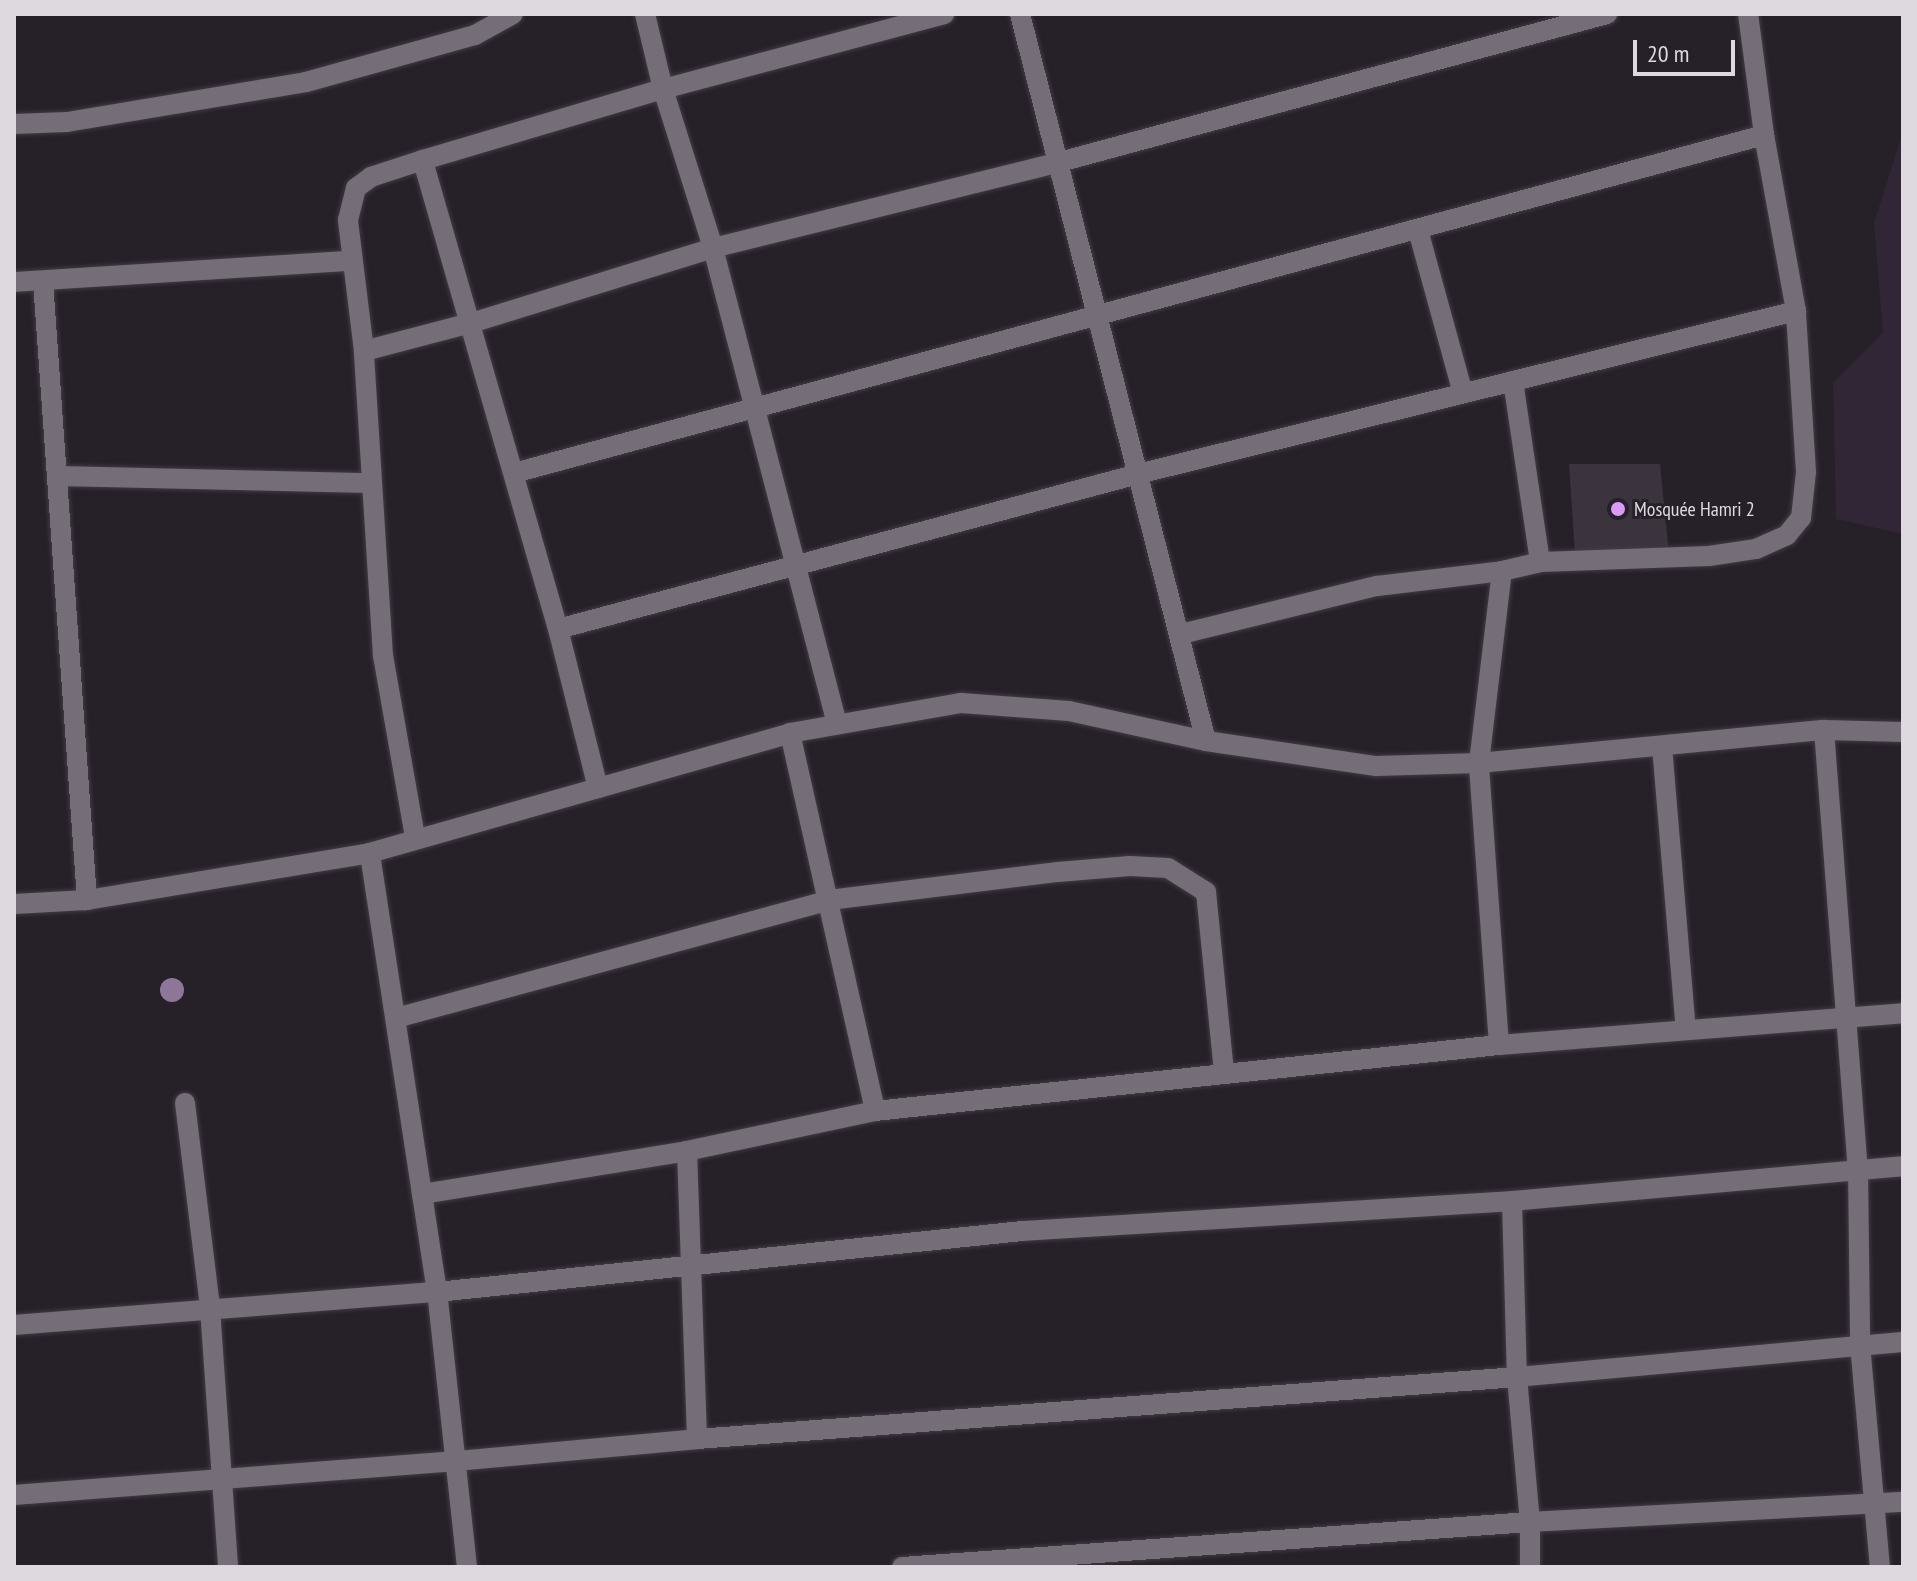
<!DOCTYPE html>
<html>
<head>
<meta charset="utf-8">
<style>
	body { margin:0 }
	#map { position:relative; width:1917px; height:1581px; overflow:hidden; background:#262029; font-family:"PT Sans Narrow",sans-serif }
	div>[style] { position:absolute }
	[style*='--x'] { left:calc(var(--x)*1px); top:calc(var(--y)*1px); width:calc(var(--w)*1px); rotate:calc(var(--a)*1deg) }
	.built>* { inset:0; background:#302635 }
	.building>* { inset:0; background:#3b343e }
	.roads { filter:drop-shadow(0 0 2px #403c43) drop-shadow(0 0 2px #403c43) }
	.minor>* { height:20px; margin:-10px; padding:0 10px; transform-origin:10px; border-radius:10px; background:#756d78 }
	.tertiary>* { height:20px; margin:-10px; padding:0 10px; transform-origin:10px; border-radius:10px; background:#756d78 }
	.trees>* { width:24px; height:24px; margin:-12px; border-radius:50%; background:#8e7699 }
	.dots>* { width:22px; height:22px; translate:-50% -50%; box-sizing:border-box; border:4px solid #262029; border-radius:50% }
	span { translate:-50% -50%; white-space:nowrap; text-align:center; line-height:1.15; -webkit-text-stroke:6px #262029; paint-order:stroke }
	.poi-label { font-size:20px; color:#ddd9df }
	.left { translate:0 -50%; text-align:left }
	.frame { position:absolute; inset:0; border:16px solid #ddd9df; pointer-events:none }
	.scale { position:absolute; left:1633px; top:40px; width:102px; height:36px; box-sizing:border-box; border:4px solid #ddd9df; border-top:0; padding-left:10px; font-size:24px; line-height:28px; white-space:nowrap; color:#ddd9df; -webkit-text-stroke:6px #262029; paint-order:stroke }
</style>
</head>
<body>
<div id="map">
	<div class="built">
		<i style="clip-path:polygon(1903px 131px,1903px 534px,1836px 519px,1833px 383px,1883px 333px,1874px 223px)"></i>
	</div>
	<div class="building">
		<i style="clip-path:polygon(1569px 464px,1660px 464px,1669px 554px,1575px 553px)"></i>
	</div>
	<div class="roads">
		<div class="minor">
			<i style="--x:645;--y:14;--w:77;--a:76.5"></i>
			<i style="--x:663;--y:89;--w:167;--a:72.5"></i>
			<i style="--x:713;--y:248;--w:492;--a:75.4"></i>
			<i style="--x:1020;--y:14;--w:750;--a:75.65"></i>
			<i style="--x:14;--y:124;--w:53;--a:-2.2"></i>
			<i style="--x:67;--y:122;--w:242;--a:-9.5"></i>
			<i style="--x:306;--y:82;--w:175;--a:-15.5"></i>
			<i style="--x:475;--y:35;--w:43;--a:-28.9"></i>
			<i style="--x:1418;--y:230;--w:169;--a:74.6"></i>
			<i style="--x:43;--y:281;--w:621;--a:85.93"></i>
			<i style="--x:14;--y:282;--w:339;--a:-3.6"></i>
			<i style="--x:364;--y:351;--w:111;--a:-14.7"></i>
			<i style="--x:471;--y:323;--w:253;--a:-17.2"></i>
			<i style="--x:713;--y:248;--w:353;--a:-13.9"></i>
			<i style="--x:1056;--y:163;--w:571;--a:-15.13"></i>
			<i style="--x:1513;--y:381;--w:183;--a:81.5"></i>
			<i style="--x:514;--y:473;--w:1295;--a:-15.13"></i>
			<i style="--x:57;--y:476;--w:315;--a:1.3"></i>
			<i style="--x:558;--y:629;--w:600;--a:-14.96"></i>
			<i style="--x:1138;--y:474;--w:678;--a:-13.91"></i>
			<i style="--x:1181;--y:634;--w:202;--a:-13.8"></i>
			<i style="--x:1377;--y:586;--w:126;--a:-6.8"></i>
			<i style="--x:1502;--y:571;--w:39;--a:-13"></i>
			<i style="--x:1540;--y:562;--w:169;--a:-2"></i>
			<i style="--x:1709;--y:556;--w:48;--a:-8.5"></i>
			<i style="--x:1756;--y:549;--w:34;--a:-24"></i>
			<i style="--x:1787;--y:535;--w:22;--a:-51"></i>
			<i style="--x:1801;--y:518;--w:46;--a:-83.8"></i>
			<i style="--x:1806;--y:472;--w:161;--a:-93.6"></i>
			<i style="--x:1796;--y:311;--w:179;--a:-100.3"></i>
			<i style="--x:1764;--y:135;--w:122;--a:-97.5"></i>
			<i style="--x:1824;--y:730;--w:439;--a:85.6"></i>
			<i style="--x:1858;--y:1168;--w:176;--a:89.3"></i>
			<i style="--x:1860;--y:1344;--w:224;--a:84.9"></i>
			<i style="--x:790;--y:733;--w:387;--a:77.3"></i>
			<i style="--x:1662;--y:746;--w:284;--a:85.2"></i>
			<i style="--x:598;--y:788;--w:164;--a:-104.1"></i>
			<i style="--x:558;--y:629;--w:488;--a:-106.1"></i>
			<i style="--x:423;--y:160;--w:250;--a:-16.5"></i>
			<i style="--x:663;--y:89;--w:291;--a:-14.9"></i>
			<i style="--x:415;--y:837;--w:184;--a:-100"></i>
			<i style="--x:383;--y:656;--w:306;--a:-93.6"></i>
			<i style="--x:364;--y:351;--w:132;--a:-97"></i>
			<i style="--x:348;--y:220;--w:33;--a:-76"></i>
			<i style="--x:356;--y:188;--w:19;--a:-36"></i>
			<i style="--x:371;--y:177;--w:55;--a:-18.1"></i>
			<i style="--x:14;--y:904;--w:73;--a:-3.1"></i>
			<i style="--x:87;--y:900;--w:287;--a:-9.4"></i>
			<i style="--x:396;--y:1018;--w:449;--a:-15.2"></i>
			<i style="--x:829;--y:900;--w:231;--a:-7"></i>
			<i style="--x:1058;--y:872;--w:72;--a:-4.8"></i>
			<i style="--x:1130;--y:866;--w:38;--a:3"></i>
			<i style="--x:1168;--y:868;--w:45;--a:32.3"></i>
			<i style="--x:1206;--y:892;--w:182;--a:84.3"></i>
			<i style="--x:1499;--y:1045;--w:283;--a:-94.1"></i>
			<i style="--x:1479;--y:763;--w:193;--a:-83.2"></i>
			<i style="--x:185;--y:1103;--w:207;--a:83"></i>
			<i style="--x:210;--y:1308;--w:260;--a:86"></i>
			<i style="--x:687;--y:1151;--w:288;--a:88"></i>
			<i style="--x:422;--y:1194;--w:268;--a:-9.2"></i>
			<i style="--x:687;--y:1151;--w:192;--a:-12"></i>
			<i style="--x:875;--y:1111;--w:627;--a:-6.04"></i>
			<i style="--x:1499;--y:1045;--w:405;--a:-4.5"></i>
			<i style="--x:1512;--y:1201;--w:176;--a:88.4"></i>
			<i style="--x:1517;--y:1377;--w:146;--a:84.9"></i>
			<i style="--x:1530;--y:1522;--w:45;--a:90"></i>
			<i style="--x:14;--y:1325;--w:424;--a:-4.5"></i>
			<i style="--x:437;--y:1292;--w:588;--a:-5.95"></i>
			<i style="--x:1022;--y:1231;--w:491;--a:-3.5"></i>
			<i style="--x:1512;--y:1201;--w:393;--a:-5.1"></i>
			<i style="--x:14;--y:1495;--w:444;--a:-4.4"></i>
			<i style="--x:457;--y:1461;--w:241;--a:-5.2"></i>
			<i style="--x:697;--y:1439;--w:822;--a:-4.32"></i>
			<i style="--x:1517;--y:1377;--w:388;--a:-5.2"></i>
			<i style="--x:902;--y:1567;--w:630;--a:-4.1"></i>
			<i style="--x:1530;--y:1522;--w:374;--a:-3.1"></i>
		</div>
		<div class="tertiary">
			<i style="--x:467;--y:1567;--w:277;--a:-96.2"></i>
			<i style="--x:437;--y:1292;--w:444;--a:-98.7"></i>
			<i style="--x:370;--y:853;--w:437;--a:-15.9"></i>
			<i style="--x:790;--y:733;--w:174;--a:-10"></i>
			<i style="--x:961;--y:703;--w:108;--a:4.2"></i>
			<i style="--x:1069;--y:711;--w:140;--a:12.4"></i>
			<i style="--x:1206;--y:741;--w:172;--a:8.4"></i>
			<i style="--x:1376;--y:766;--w:103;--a:-1.7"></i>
			<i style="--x:1479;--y:763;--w:347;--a:-5.5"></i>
			<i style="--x:1824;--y:730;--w:79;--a:1.5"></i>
		</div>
	</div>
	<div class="trees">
		<i style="left:172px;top:990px"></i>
	</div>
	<div class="dots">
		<i style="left:1618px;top:509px;background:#da9af6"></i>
	</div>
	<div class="poi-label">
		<span class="left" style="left:1634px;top:509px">Mosquée Hamri 2</span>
	</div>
	<div class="frame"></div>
	<div class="scale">20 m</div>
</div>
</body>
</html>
